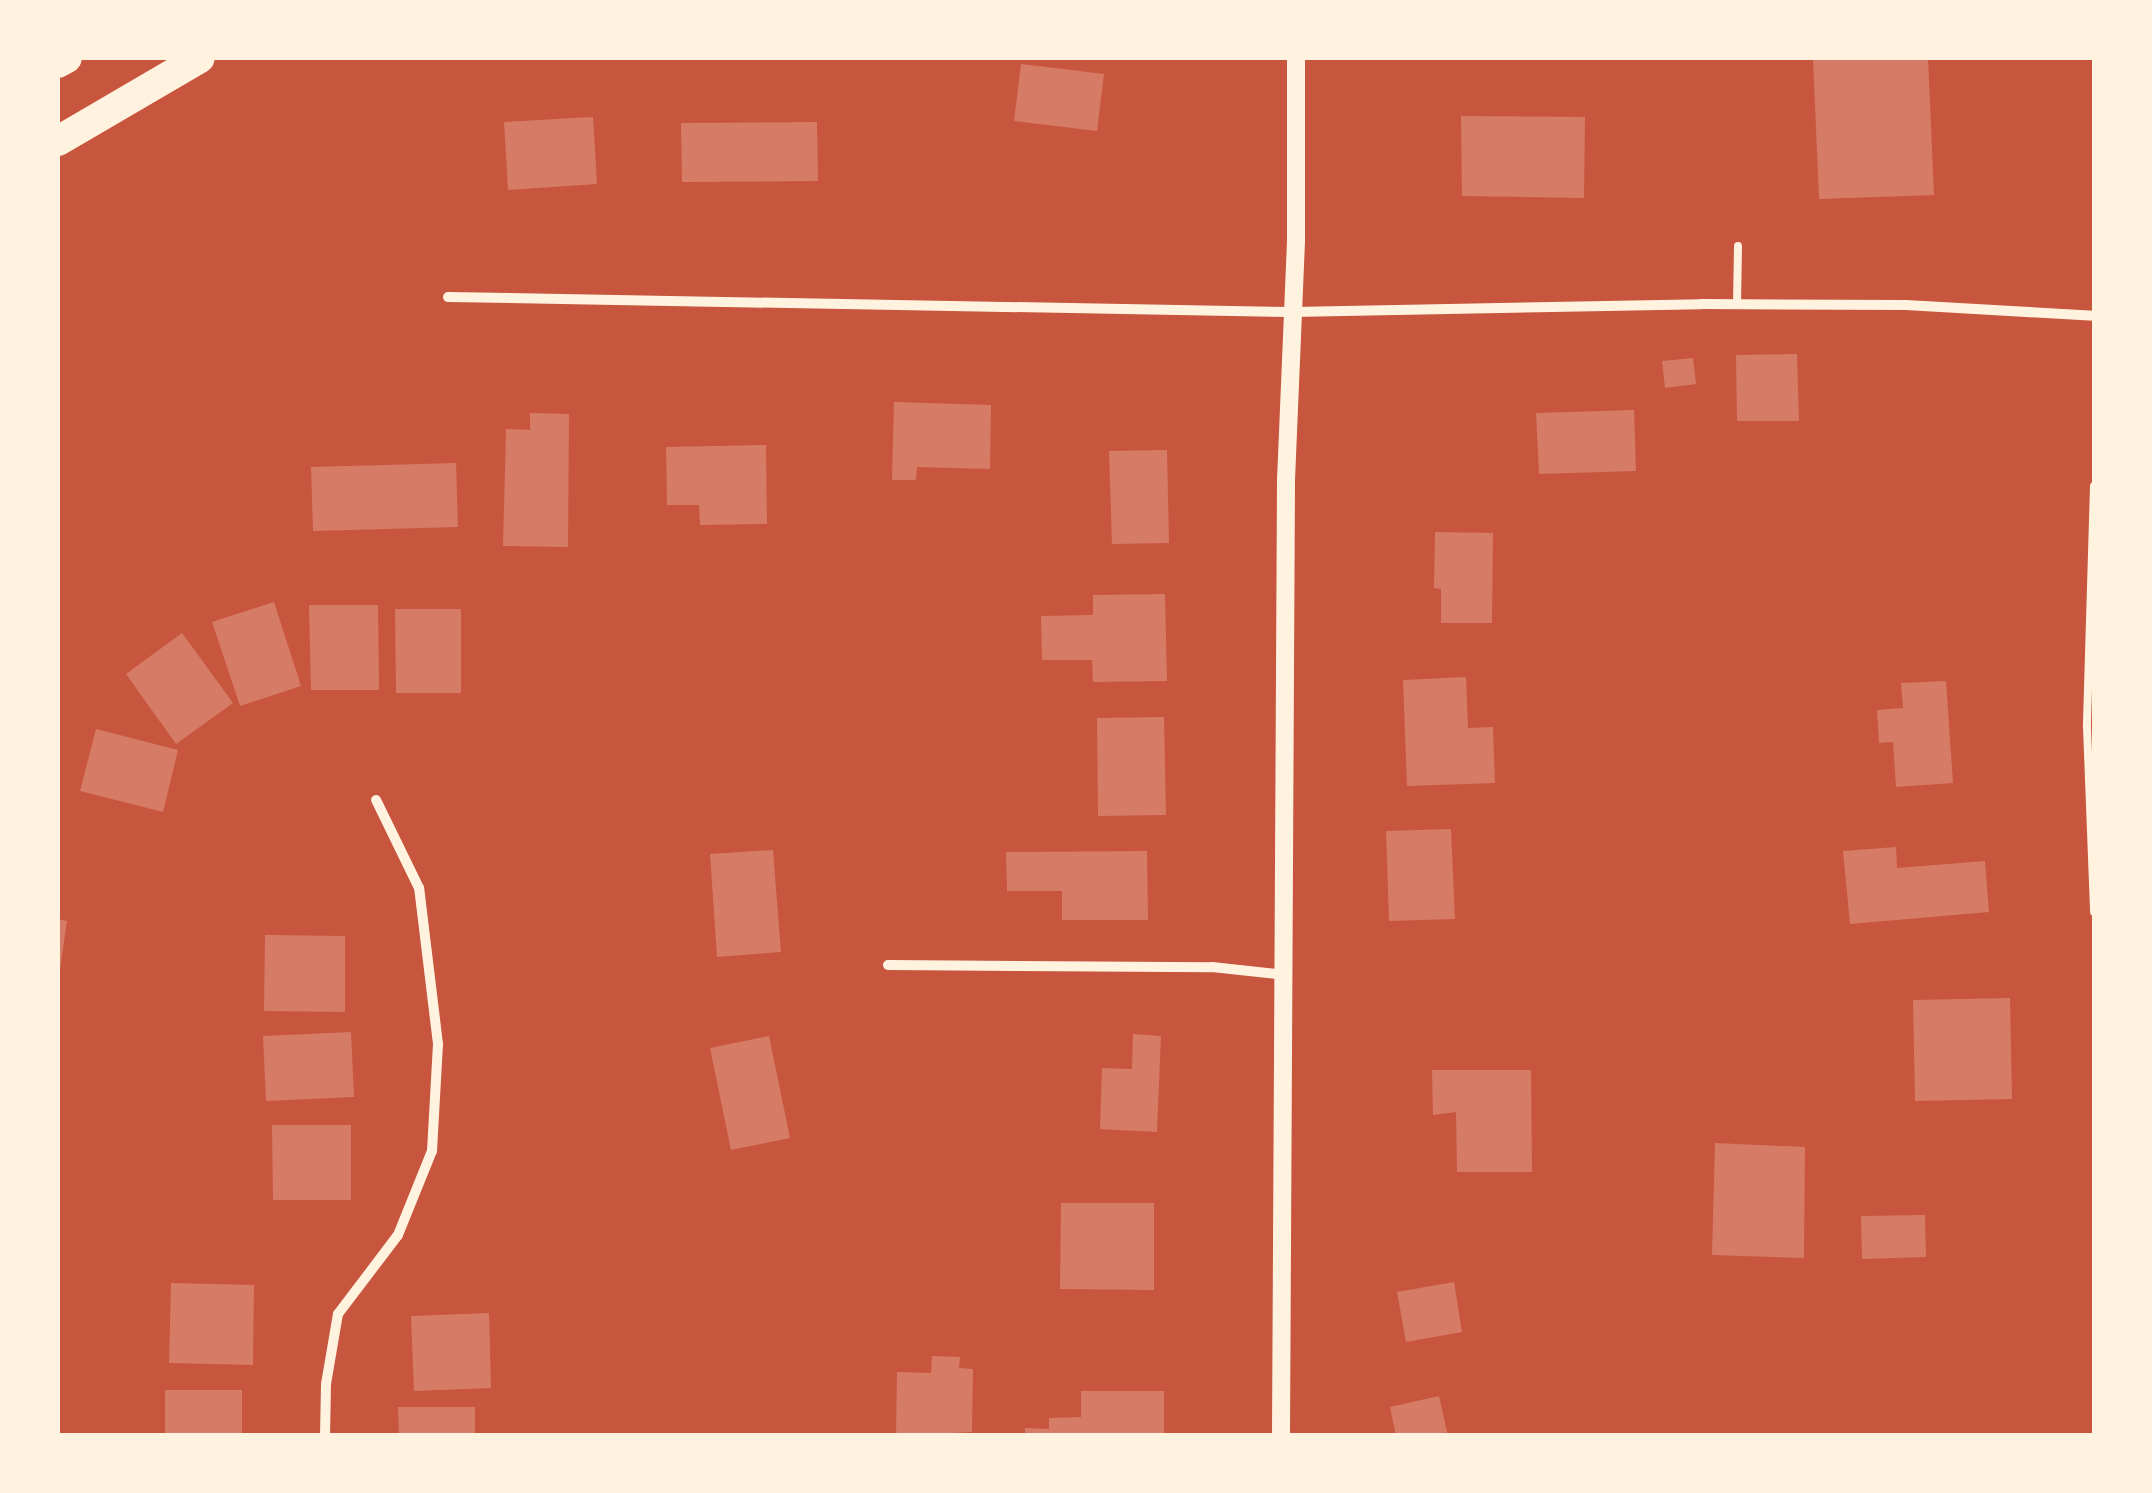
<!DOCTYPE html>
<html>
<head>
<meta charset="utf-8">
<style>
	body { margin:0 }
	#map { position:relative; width:2152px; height:1493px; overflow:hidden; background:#c8553d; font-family:Poppins,sans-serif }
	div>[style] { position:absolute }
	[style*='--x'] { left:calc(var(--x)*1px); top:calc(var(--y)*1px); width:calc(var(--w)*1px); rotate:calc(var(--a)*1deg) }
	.building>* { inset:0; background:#d67c66 }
	.service>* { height:8px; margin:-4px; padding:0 4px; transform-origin:4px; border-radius:4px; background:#fff3e0 }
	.minor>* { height:10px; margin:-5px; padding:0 5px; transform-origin:5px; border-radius:5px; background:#fff3e0 }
	.tertiary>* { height:18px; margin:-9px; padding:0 9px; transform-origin:9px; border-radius:9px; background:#fff3e0 }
	.motorway>* { height:30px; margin:-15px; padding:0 15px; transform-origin:15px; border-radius:15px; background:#fff3e0 }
	span { translate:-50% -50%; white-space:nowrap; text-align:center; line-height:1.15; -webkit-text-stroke:9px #fff3e0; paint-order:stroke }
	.frame { position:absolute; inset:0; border:60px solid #fff3e0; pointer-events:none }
</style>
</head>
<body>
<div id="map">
	<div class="building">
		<i style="clip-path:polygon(1813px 58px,1928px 58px,1934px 195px,1819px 199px)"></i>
		<i style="clip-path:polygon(1021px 64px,1104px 74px,1097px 131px,1014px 121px)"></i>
		<i style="clip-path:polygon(1461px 116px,1585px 117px,1584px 198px,1462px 196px)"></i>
		<i style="clip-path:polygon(593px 117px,597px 184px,508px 190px,504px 122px)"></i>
		<i style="clip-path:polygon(817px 122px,818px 181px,682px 182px,681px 123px)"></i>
		<i style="clip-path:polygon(1797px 354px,1799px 421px,1737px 421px,1736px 355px)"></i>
		<i style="clip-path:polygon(1693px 358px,1696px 384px,1665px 388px,1662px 361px)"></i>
		<i style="clip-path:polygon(894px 402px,991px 405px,990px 469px,917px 467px,916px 480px,892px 480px)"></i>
		<i style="clip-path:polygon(1634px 410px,1636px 471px,1539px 474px,1536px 413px)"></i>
		<i style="clip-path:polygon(530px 413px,569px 414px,568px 547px,503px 546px,506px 429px,530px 430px)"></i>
		<i style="clip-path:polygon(766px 445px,767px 524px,700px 525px,699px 505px,667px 505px,666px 447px)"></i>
		<i style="clip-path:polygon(1167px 450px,1169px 543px,1112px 544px,1109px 451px)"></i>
		<i style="clip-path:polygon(456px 463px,458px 527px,313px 531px,311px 467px)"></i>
		<i style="clip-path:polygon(1435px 532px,1493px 533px,1492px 623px,1441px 623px,1441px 589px,1434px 588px)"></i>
		<i style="clip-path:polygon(1165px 594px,1167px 681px,1093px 682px,1092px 660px,1042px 660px,1041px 616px,1093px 615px,1093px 595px)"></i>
		<i style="clip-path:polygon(274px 602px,301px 686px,240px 706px,212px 622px)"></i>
		<i style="clip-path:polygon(309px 605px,378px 605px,379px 690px,311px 690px)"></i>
		<i style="clip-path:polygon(395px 609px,461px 609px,461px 693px,396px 693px)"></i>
		<i style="clip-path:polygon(182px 633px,233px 703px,176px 744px,126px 674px)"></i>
		<i style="clip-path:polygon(1466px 677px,1468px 728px,1493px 727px,1495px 783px,1407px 786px,1403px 680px)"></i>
		<i style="clip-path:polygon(1946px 681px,1953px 783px,1896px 787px,1893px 742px,1879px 743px,1877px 710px,1903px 708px,1901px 683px)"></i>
		<i style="clip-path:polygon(1164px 717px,1166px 815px,1098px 816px,1097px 718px)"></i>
		<i style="clip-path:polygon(96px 729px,178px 750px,163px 812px,80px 791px)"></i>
		<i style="clip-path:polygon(1451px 829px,1455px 919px,1389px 921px,1386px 831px)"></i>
		<i style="clip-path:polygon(1896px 847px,1897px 868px,1985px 861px,1989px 912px,1850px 924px,1843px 851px)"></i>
		<i style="clip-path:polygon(773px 850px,781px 952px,717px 957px,710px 854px)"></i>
		<i style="clip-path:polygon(1147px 851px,1148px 920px,1062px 920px,1062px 891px,1007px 891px,1006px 852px)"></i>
		<i style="clip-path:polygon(58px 919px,67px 921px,60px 969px,58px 969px)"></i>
		<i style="clip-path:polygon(265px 935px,345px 936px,345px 1012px,264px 1011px)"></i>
		<i style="clip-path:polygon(2010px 998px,2012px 1099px,1915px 1101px,1913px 1000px)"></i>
		<i style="clip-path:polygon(351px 1032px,354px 1097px,266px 1101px,263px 1036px)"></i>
		<i style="clip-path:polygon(1133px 1034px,1161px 1036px,1157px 1132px,1100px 1129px,1102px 1068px,1132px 1069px)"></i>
		<i style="clip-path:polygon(769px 1036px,790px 1138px,731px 1150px,710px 1048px)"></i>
		<i style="clip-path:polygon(1432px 1070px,1531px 1070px,1532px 1172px,1457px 1172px,1456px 1112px,1433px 1115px)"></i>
		<i style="clip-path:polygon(272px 1125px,351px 1125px,351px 1200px,273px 1200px)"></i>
		<i style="clip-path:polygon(1715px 1143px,1805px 1147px,1804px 1258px,1712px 1255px)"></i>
		<i style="clip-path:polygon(1061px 1203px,1154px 1203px,1154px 1290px,1060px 1289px)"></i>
		<i style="clip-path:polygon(1925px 1215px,1926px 1257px,1862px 1259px,1861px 1216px)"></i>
		<i style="clip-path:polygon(1454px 1282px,1462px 1332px,1406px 1342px,1397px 1292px)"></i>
		<i style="clip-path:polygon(171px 1283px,254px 1285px,253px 1365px,169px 1363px)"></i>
		<i style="clip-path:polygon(489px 1313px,491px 1388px,414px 1391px,411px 1316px)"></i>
		<i style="clip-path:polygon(932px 1356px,960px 1357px,959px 1368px,973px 1369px,972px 1432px,896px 1436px,897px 1372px,931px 1373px)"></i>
		<i style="clip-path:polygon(165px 1390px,242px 1390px,242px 1436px,165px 1436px)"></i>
		<i style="clip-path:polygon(1081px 1391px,1164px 1391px,1164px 1436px,1025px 1436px,1025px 1428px,1049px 1429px,1049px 1418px,1081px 1417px)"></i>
		<i style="clip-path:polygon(1439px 1396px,1448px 1436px,1396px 1436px,1390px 1407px)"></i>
		<i style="clip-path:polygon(398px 1407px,475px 1407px,475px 1436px,399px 1436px)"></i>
	</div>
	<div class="service">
		<i style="--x:1737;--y:304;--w:58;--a:-89"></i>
		<i style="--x:2094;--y:486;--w:241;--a:91.7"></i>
		<i style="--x:2087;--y:727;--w:185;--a:87.8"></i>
	</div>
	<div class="minor">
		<i style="--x:448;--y:297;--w:844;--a:1.02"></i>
		<i style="--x:1292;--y:312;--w:410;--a:-1.1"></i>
		<i style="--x:1702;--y:304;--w:204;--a:0.3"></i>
		<i style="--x:1906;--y:305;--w:188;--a:3.3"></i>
		<i style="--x:888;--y:965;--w:324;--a:0.4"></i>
		<i style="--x:1212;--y:967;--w:74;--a:6.2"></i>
		<i style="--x:325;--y:1436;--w:52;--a:-88.9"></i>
		<i style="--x:326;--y:1384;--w:71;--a:-80.3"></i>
		<i style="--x:338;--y:1314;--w:99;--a:-52.8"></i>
		<i style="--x:398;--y:1235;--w:91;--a:-68"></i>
		<i style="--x:432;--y:1151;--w:107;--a:-86.8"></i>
		<i style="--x:438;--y:1044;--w:157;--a:-96.9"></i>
		<i style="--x:419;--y:888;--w:98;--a:-116"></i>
	</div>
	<div class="tertiary">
		<i style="--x:1281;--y:1436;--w:956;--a:-89.7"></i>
		<i style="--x:1286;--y:480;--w:240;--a:-87.6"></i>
		<i style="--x:1296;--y:240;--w:182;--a:-90"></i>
	</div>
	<div class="motorway">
		<i style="--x:58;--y:63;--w:10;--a:-29"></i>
		<i style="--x:58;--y:141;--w:164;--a:-30.3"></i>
	</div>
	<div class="frame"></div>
</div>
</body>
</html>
